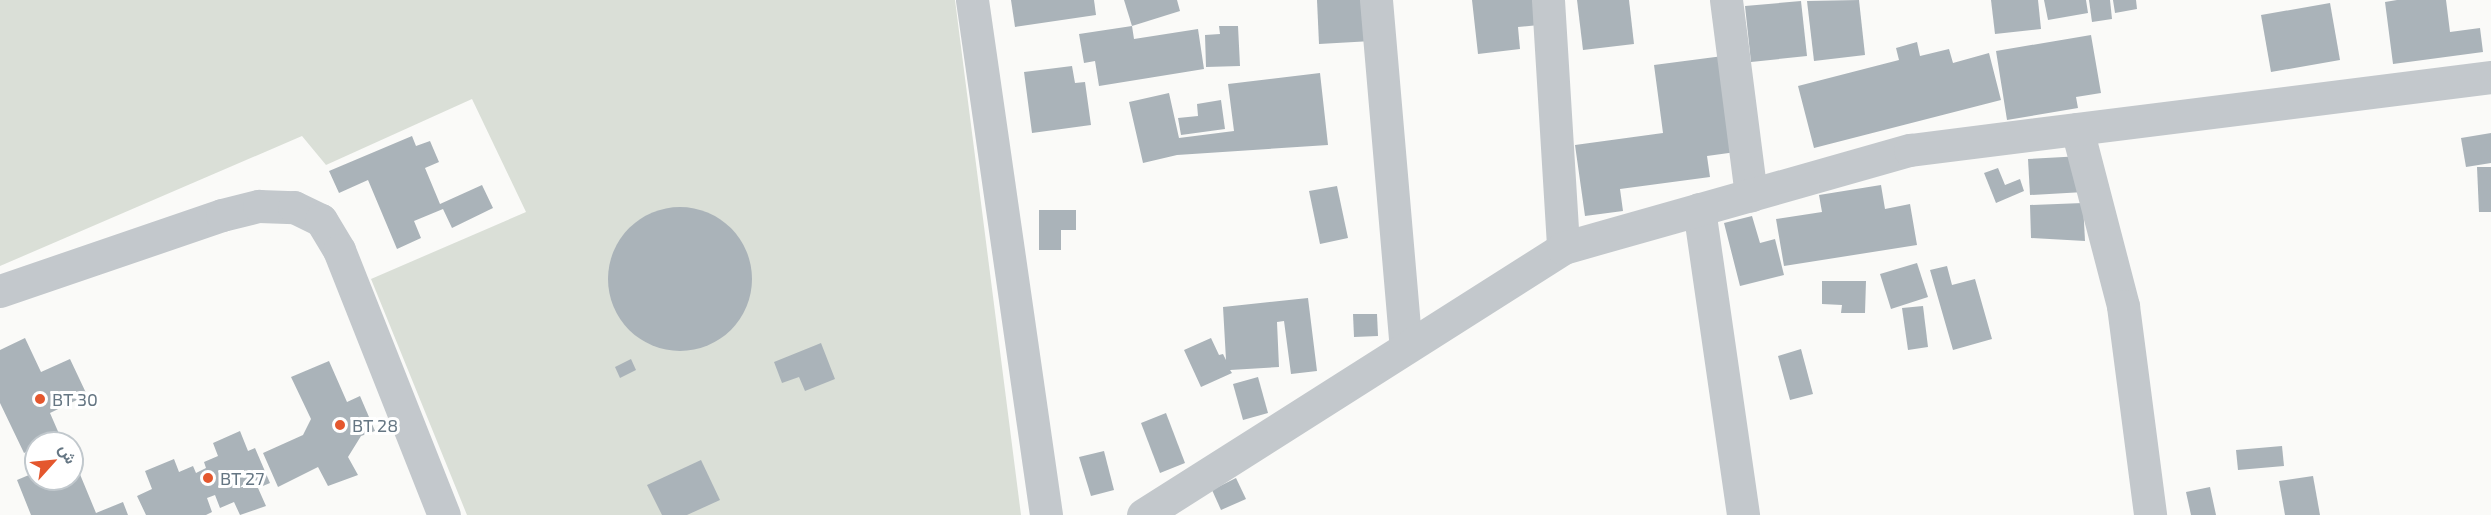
<!DOCTYPE html>
<html>
<head>
<meta charset="utf-8">
<style>
	body { margin:0 }
	#map { position:relative; width:2491px; height:515px; overflow:hidden; background:#fafaf8; font-family:"Exo 2",Vazirmatn,sans-serif }
	div>[style] { position:absolute }
	[style*='--x'] { left:calc(var(--x)*1px); top:calc(var(--y)*1px); width:calc(var(--w)*1px); rotate:calc(var(--a)*1deg) }
	.green>* { inset:0; background:#dadfd7 }
	.building>* { inset:0; background:#aab3b9 }
	.round { border-radius:50% }
	.street>* { height:33px; margin:-16.5px; padding:0 16.5px; transform-origin:16.5px; border-radius:16.5px; background:#c3c8cc }
	.dots>* { width:16px; height:16px; translate:-50% -50%; box-sizing:border-box; border:3px solid #fff; border-radius:50% }
	span { translate:-50% -50%; white-space:nowrap; text-align:center; line-height:1.15; -webkit-text-stroke:6px #fff; paint-order:stroke }
	.poi-label { font-size:18px; color:#657683 }
	.left { translate:0 -50%; text-align:left }
	.north { position:absolute; left:24px; top:431px; width:60px; height:60px; box-sizing:border-box; background:#fff; border:2px solid #c1c8cd; border-radius:50%; rotate:63deg; font-size:16px; font-weight:700; line-height:24px; text-align:center; color:#657683 }
	.north::after { content:''; display:block; margin:auto; width:21px; height:27px; background:#e4572e; clip-path:polygon(50% 0,100% 100%,50% 72%,0 100%) }
</style>
</head>
<body>
<div id="map">
	<div class="green">
		<i style="clip-path:polygon(0 0,955px 0,1021px 515px,467px 515px,371px 279px,526px 212px,472px 99px,326px 165px,302px 136px,0 266px)"></i>
	</div>
	<div class="building">
		<i style="clip-path:polygon(1011px 0,1094px 0,1096px 15px,1015px 27px)"></i>
		<i style="clip-path:polygon(1124px 0,1177px 0,1180px 11px,1132px 26px)"></i>
		<i style="clip-path:polygon(1317px 0,1370px 0,1372px 41px,1319px 44px)"></i>
		<i style="clip-path:polygon(1472px 0,1536px 0,1539px 25px,1518px 27px,1520px 49px,1478px 54px)"></i>
		<i style="clip-path:polygon(1577px 0,1629px 0,1634px 44px,1583px 50px)"></i>
		<i style="clip-path:polygon(1859px 0,1865px 55px,1814px 61px,1807px 1px)"></i>
		<i style="clip-path:polygon(1991px 0,2038px 0,2041px 29px,1995px 34px)"></i>
		<i style="clip-path:polygon(2044px 0,2086px 0,2088px 13px,2048px 20px)"></i>
		<i style="clip-path:polygon(2089px 0,2110px 0,2112px 19px,2092px 22px)"></i>
		<i style="clip-path:polygon(2113px 0,2136px 0,2137px 9px,2115px 13px)"></i>
		<i style="clip-path:polygon(2397px 0,2446px 0,2450px 32px,2480px 28px,2483px 52px,2393px 64px,2385px 2px)"></i>
		<i style="clip-path:polygon(1801px 1px,1807px 56px,1751px 62px,1745px 6px)"></i>
		<i style="clip-path:polygon(2330px 3px,2340px 60px,2271px 72px,2261px 15px)"></i>
		<i style="clip-path:polygon(1132px 26px,1134px 39px,1198px 29px,1204px 69px,1099px 86px,1095px 61px,1084px 63px,1079px 34px)"></i>
		<i style="clip-path:polygon(1219px 26px,1238px 26px,1240px 66px,1206px 67px,1205px 35px,1220px 34px)"></i>
		<i style="clip-path:polygon(2091px 35px,2101px 93px,2076px 97px,2078px 108px,2007px 120px,1996px 51px)"></i>
		<i style="clip-path:polygon(1917px 42px,1920px 56px,1949px 49px,1953px 63px,1989px 53px,2001px 100px,1814px 148px,1798px 86px,1899px 60px,1896px 48px)"></i>
		<i style="clip-path:polygon(1723px 56px,1736px 152px,1707px 156px,1710px 177px,1620px 189px,1623px 211px,1585px 216px,1575px 145px,1663px 133px,1654px 65px)"></i>
		<i style="clip-path:polygon(1072px 66px,1075px 83px,1085px 82px,1091px 125px,1032px 133px,1024px 72px)"></i>
		<i style="clip-path:polygon(1320px 73px,1328px 145px,1177px 155px,1143px 163px,1129px 102px,1169px 93px,1179px 138px,1234px 131px,1228px 84px)"></i>
		<i style="clip-path:polygon(1221px 100px,1225px 129px,1181px 135px,1178px 118px,1198px 116px,1197px 104px)"></i>
		<i style="clip-path:polygon(2491px 133px,2491px 163px,2466px 167px,2461px 138px)"></i>
		<i style="clip-path:polygon(412px 136px,416px 146px,430px 141px,439px 162px,425px 168px,440px 204px,482px 185px,493px 208px,452px 228px,443px 209px,414px 221px,421px 238px,397px 249px,368px 180px,339px 193px,329px 171px)"></i>
		<i style="clip-path:polygon(2082px 156px,2084px 192px,2030px 195px,2028px 159px)"></i>
		<i style="clip-path:polygon(2477px 167px,2491px 167px,2491px 212px,2479px 212px)"></i>
		<i style="clip-path:polygon(1998px 168px,2005px 185px,2020px 179px,2024px 191px,1996px 203px,1984px 173px)"></i>
		<i style="clip-path:polygon(1881px 185px,1885px 209px,1910px 204px,1917px 245px,1784px 266px,1776px 219px,1822px 212px,1819px 195px)"></i>
		<i style="clip-path:polygon(1337px 186px,1348px 238px,1320px 244px,1309px 191px)"></i>
		<i style="clip-path:polygon(2083px 203px,2085px 241px,2031px 238px,2030px 205px)"></i>
		<i class="round" style="left:608px;top:207px;width:144px;height:144px"></i>
		<i style="clip-path:polygon(1039px 210px,1076px 210px,1076px 230px,1061px 230px,1061px 250px,1039px 250px)"></i>
		<i style="clip-path:polygon(1752px 216px,1760px 243px,1775px 239px,1784px 275px,1740px 286px,1724px 223px)"></i>
		<i style="clip-path:polygon(1917px 263px,1928px 297px,1891px 309px,1880px 274px)"></i>
		<i style="clip-path:polygon(1947px 266px,1952px 285px,1975px 279px,1992px 339px,1953px 350px,1930px 270px)"></i>
		<i style="clip-path:polygon(1822px 281px,1866px 281px,1865px 313px,1841px 313px,1842px 305px,1822px 304px)"></i>
		<i style="clip-path:polygon(1308px 298px,1317px 371px,1291px 374px,1284px 321px,1277px 322px,1279px 367px,1230px 370px,1232px 373px,1201px 387px,1184px 350px,1211px 338px,1219px 355px,1223px 354px,1226px 360px,1223px 307px)"></i>
		<i style="clip-path:polygon(1923px 306px,1928px 347px,1908px 350px,1902px 308px)"></i>
		<i style="clip-path:polygon(1353px 314px,1377px 314px,1378px 336px,1354px 337px)"></i>
		<i style="clip-path:polygon(25px 338px,41px 372px,70px 359px,87px 395px,50px 413px,60px 436px,36px 443px,36px 447px,24px 453px,0 403px,0 350px)"></i>
		<i style="clip-path:polygon(821px 343px,835px 379px,805px 391px,799px 377px,782px 383px,774px 362px)"></i>
		<i style="clip-path:polygon(1801px 349px,1813px 394px,1790px 400px,1778px 356px)"></i>
		<i style="clip-path:polygon(631px 359px,636px 370px,620px 378px,615px 367px)"></i>
		<i style="clip-path:polygon(329px 361px,347px 402px,360px 396px,375px 431px,361px 436px,348px 457px,358px 475px,328px 486px,318px 467px,278px 487px,263px 453px,303px 435px,311px 419px,291px 377px)"></i>
		<i style="clip-path:polygon(1258px 377px,1268px 413px,1243px 420px,1233px 384px)"></i>
		<i style="clip-path:polygon(1166px 413px,1185px 463px,1160px 473px,1141px 423px)"></i>
		<i style="clip-path:polygon(240px 431px,248px 451px,255px 448px,270px 483px,258px 488px,266px 506px,240px 515px,234px 502px,220px 508px,215px 495px,207px 498px,212px 512px,206px 515px,146px 515px,137px 496px,152px 489px,145px 471px,174px 459px,179px 472px,193px 466px,196px 473px,206px 468px,204px 462px,218px 456px,213px 443px)"></i>
		<i style="clip-path:polygon(2282px 446px,2284px 466px,2238px 470px,2236px 450px)"></i>
		<i style="clip-path:polygon(1104px 451px,1114px 490px,1091px 496px,1079px 457px)"></i>
		<i style="clip-path:polygon(72px 455px,96px 513px,123px 502px,128px 515px,31px 515px,17px 480px,36px 472px,36px 479px,72px 479px)"></i>
		<i style="clip-path:polygon(701px 460px,720px 500px,687px 515px,662px 515px,647px 485px)"></i>
		<i style="clip-path:polygon(2313px 476px,2320px 515px,2285px 515px,2279px 481px)"></i>
		<i style="clip-path:polygon(1236px 478px,1246px 499px,1221px 510px,1212px 490px)"></i>
		<i style="clip-path:polygon(2210px 487px,2216px 515px,2191px 515px,2186px 492px)"></i>
	</div>
	<div class="street">
		<i style="--x:972;--y:0;--w:520;--a:81.82"></i>
		<i style="--x:1376;--y:0;--w:348;--a:85.1"></i>
		<i style="--x:1548;--y:0;--w:248;--a:86.5"></i>
		<i style="--x:1726;--y:0;--w:197;--a:82.7"></i>
		<i style="--x:2077;--y:129;--w:183;--a:75.4"></i>
		<i style="--x:2123;--y:306;--w:211;--a:82.6"></i>
		<i style="--x:1699;--y:209;--w:309;--a:81.8"></i>
		<i style="--x:0;--y:291;--w:235;--a:-18.9"></i>
		<i style="--x:222;--y:215;--w:38;--a:-14"></i>
		<i style="--x:259;--y:206;--w:35;--a:2"></i>
		<i style="--x:294;--y:207;--w:30;--a:26"></i>
		<i style="--x:321;--y:220;--w:35;--a:59"></i>
		<i style="--x:339;--y:250;--w:285;--a:68.4"></i>
		<i style="--x:1143;--y:515;--w:498;--a:-32.4"></i>
		<i style="--x:1563;--y:248;--w:361;--a:-15.8"></i>
		<i style="--x:1910;--y:150;--w:586;--a:-7.16"></i>
	</div>
	<div class="dots">
		<i style="left:40px;top:399px;background:#e4572e"></i>
		<i style="left:340px;top:425px;background:#e4572e"></i>
		<i style="left:208px;top:478px;background:#e4572e"></i>
	</div>
	<div class="poi-label">
		<span class="left" style="left:52px;top:399px">BT 30</span>
		<span class="left" style="left:352px;top:425px">BT 28</span>
		<span class="left" style="left:220px;top:478px">BT 27</span>
	</div>
	<div class="north">ش</div>
</div>
</body>
</html>
